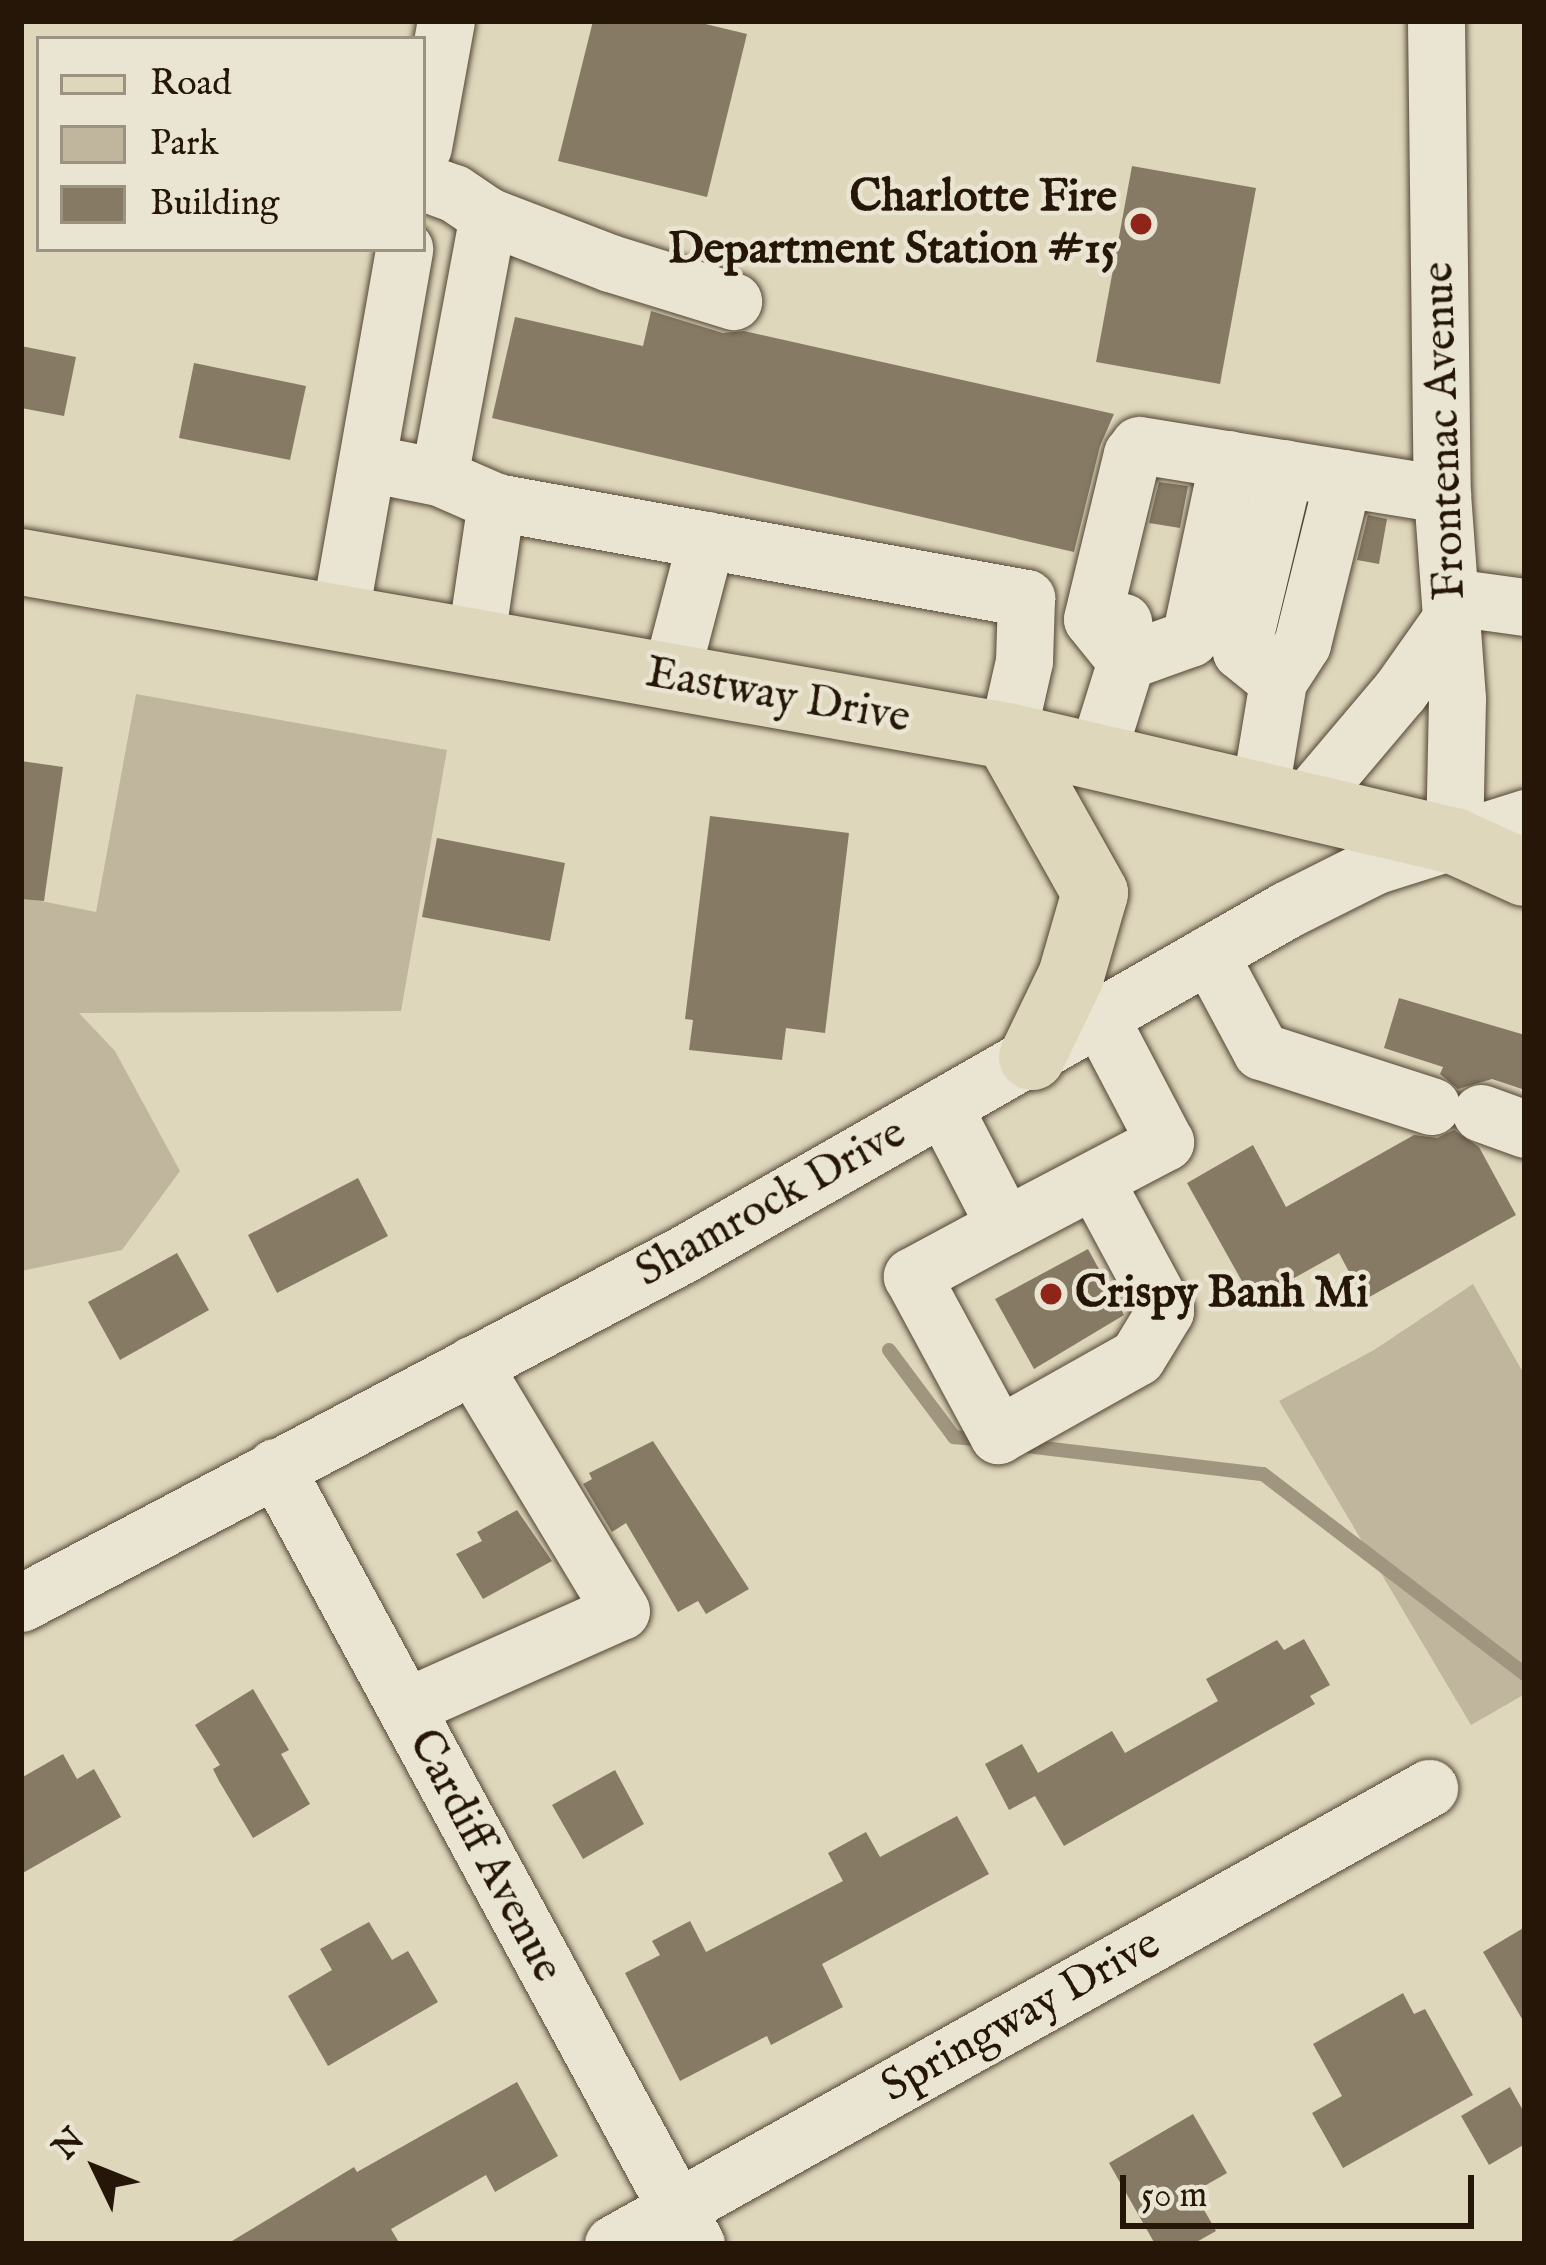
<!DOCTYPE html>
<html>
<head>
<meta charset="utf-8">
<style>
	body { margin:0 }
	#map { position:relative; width:1546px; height:2265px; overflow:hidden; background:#dfd7bc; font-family:"IM FELL English",serif }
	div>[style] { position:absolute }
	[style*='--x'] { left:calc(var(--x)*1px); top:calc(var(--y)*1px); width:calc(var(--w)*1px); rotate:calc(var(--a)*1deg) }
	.green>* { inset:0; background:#bfb69d }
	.stream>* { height:14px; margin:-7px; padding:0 7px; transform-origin:7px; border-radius:7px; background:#a0957e }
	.building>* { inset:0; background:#867a65 }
	.roads { filter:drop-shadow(0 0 3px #544634) drop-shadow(0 0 3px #544634) }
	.minor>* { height:57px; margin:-28.5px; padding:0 28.5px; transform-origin:28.5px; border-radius:28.5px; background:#eae5d3 }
	.major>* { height:66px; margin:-33px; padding:0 33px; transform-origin:33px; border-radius:33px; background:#dfd7bc }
	.dots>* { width:33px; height:33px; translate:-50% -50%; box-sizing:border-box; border:6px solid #eae5d3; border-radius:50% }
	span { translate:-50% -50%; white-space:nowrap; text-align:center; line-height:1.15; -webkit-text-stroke:9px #eae5d3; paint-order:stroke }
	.poi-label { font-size:45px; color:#251607; font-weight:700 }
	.right { translate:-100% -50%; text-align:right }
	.left { translate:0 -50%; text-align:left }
	.street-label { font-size:45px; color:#251607 }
	.frame { position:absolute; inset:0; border:24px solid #251607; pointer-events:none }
	.legend { position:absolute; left:36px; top:36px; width:390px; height:216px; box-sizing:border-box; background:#eae5d3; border:3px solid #9b9281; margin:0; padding:15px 21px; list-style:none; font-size:36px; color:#251607 }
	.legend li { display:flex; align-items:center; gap:24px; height:60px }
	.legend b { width:60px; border:3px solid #9b9281 }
	.north { position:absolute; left:36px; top:2109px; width:120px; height:120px; -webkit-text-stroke:9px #eae5d3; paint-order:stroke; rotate:313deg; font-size:33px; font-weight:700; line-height:48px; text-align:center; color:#251607 }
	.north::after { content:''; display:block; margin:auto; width:42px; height:54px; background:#251607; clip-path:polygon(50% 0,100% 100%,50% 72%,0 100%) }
	.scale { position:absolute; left:1120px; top:2175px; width:354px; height:54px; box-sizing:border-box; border:6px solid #251607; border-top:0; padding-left:15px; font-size:36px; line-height:42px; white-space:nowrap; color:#251607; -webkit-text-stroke:9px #eae5d3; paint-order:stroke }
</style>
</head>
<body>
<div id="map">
	<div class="green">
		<i style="clip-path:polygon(136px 694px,447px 750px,401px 1011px,79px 1013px,115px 1051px,180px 1171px,122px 1250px,21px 1271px,21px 897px,96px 912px)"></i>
		<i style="clip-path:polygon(1473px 1284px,1525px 1376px,1525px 1694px,1471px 1725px,1279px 1401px,1374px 1350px)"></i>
	</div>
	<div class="stream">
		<i style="--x:889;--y:1350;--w:109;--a:53.2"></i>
		<i style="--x:954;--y:1437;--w:30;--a:6"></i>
		<i style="--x:1018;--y:1445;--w:247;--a:6.8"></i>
		<i style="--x:1263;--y:1474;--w:330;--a:37.4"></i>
	</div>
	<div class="building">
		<i style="clip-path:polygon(593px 21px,693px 21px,747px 34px,707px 197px,558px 161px)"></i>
		<i style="clip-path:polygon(1132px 166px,1256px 188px,1220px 384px,1096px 362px)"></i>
		<i style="clip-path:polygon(651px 311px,723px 333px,744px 331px,1114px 414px,1100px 446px,1074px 552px,492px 418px,515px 317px,643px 346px)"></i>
		<i style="clip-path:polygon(21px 346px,76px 357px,64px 416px,21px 408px)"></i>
		<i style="clip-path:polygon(194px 363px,306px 386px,290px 460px,179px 438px)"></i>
		<i style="clip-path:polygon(1159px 482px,1188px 486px,1180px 528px,1149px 523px)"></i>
		<i style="clip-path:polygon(1368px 515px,1387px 519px,1379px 564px,1357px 560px)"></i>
		<i style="clip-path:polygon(21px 761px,63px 767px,44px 901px,21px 899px)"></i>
		<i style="clip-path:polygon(710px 816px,849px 833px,825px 1033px,786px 1028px,782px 1060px,689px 1050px,693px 1020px,685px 1019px)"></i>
		<i style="clip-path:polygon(437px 838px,565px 863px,550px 941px,422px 917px)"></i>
		<i style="clip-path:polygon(1399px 998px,1525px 1035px,1525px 1090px,1492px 1079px,1458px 1089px,1440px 1074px,1443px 1067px,1384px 1048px)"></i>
		<i style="clip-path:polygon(1454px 1130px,1479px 1147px,1516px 1215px,1364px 1300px,1339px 1253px,1253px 1301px,1187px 1183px,1253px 1145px,1286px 1207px,1414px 1135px,1437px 1138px)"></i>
		<i style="clip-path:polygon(358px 1178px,388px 1236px,277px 1293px,248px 1235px)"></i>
		<i style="clip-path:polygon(1088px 1249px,1124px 1315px,1034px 1369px,995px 1299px)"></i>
		<i style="clip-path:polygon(177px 1253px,209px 1310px,120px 1360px,88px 1302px)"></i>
		<i style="clip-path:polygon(653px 1441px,749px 1589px,706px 1614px,698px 1601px,678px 1612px,626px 1523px,612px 1532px,583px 1484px,592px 1479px,589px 1473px)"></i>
		<i style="clip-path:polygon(517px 1510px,552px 1561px,483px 1599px,456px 1554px,482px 1541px,477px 1532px)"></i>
		<i style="clip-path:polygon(1304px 1639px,1330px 1685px,1310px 1696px,1315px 1704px,1064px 1846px,1035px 1796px,1009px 1810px,985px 1764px,1022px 1744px,1038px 1773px,1112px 1731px,1125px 1753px,1218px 1701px,1206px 1679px,1277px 1640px,1284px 1650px)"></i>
		<i style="clip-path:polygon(253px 1689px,289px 1750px,281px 1754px,310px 1804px,253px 1838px,219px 1781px,213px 1769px,220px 1765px,195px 1725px)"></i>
		<i style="clip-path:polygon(63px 1754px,77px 1779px,94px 1769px,121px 1817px,21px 1874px,21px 1778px)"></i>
		<i style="clip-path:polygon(615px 1770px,644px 1824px,583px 1859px,552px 1805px)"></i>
		<i style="clip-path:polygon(957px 1816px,989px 1874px,822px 1964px,843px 2007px,771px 2045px,767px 2036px,680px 2081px,625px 1973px,660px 1955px,652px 1941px,690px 1921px,706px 1952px,843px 1881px,828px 1853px,866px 1832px,880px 1857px)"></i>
		<i style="clip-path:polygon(369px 1922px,392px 1960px,408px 1951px,438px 2002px,328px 2066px,288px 1996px,332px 1970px,320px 1949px)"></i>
		<i style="clip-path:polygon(1525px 1927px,1525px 2024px,1483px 1952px)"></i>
		<i style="clip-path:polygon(1403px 1993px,1414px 2014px,1425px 2009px,1473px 2095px,1343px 2168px,1312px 2113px,1342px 2096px,1313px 2044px)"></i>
		<i style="clip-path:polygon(517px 2082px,558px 2156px,495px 2192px,486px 2175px,391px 2229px,400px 2244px,227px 2244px,354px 2167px,357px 2172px)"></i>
		<i style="clip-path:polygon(1510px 2087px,1525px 2114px,1525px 2144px,1489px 2165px,1461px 2116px)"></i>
		<i style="clip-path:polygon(1193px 2114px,1227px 2173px,1194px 2192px,1216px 2231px,1193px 2244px,1155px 2244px,1109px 2163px)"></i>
	</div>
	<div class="roads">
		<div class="minor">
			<i style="--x:1436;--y:21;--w:473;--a:89.3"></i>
			<i style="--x:1442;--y:494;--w:206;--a:85.8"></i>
			<i style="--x:1457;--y:699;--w:142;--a:91.2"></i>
			<i style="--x:423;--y:147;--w:128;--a:-79.7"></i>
			<i style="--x:423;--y:182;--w:33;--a:20"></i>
			<i style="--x:454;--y:193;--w:41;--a:34.1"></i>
			<i style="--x:368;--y:463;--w:72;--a:11.2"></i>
			<i style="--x:439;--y:477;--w:62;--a:23.7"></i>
			<i style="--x:496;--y:502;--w:539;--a:10.27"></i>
			<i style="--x:1026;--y:598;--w:63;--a:91.8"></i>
			<i style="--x:1024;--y:661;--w:77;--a:102.8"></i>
			<i style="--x:439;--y:477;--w:266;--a:-79.4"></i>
			<i style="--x:488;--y:216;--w:131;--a:21.1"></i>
			<i style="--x:610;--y:263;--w:129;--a:17.2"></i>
			<i style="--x:1452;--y:597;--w:74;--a:7.8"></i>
			<i style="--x:339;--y:619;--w:376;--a:-80"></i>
			<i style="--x:475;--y:644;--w:144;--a:-81.6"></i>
			<i style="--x:1126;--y:661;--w:54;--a:-129"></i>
			<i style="--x:1092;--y:619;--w:170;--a:-76.4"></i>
			<i style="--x:1132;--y:454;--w:11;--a:-52"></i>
			<i style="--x:1139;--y:445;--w:307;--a:9.2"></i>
			<i style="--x:1126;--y:661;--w:68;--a:-19.8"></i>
			<i style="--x:1190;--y:638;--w:183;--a:-78"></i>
			<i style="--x:670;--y:677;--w:142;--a:-75.3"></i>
			<i style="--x:1278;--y:681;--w:48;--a:-141"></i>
			<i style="--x:1241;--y:651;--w:188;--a:-76.5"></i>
			<i style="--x:1096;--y:757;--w:101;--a:-72.6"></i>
			<i style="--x:1126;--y:661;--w:39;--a:-94"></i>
			<i style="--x:1259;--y:796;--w:117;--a:-80.6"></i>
			<i style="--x:1278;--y:681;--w:44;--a:-57"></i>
			<i style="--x:1302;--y:644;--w:171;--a:-76.1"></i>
			<i style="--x:1301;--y:808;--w:153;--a:-49.8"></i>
			<i style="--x:1400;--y:691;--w:92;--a:-54.8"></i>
			<i style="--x:1209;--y:954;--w:110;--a:61.8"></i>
			<i style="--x:1261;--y:1051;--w:179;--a:17.9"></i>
			<i style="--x:943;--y:1106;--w:135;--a:62.7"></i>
			<i style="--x:1005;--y:1226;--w:181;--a:-27.7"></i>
			<i style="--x:1165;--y:1142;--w:140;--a:-117.7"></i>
			<i style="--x:1481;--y:1113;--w:47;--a:20"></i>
			<i style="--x:1005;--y:1226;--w:106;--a:151.7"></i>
			<i style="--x:912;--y:1276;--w:181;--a:61.6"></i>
			<i style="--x:998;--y:1435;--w:159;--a:-29.3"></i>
			<i style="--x:1137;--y:1357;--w:54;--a:-58.7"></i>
			<i style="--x:1165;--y:1311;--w:148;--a:-118.3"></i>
			<i style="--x:275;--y:1467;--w:884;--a:61.55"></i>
			<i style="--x:21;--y:1603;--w:747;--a:-27.77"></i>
			<i style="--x:682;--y:1255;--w:696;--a:-29.73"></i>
			<i style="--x:1286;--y:910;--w:101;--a:-26.6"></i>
			<i style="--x:1376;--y:865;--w:156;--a:-17.5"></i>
			<i style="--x:405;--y:1707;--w:236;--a:-24"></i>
			<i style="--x:621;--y:1611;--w:288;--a:-121.1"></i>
			<i style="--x:613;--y:2244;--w:935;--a:-29.2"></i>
		</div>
		<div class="major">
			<i style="--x:21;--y:562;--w:1001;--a:10.01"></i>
			<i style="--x:1007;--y:736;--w:459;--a:13.2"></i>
			<i style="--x:1454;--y:841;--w:78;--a:24.3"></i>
			<i style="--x:1007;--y:736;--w:180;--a:60.7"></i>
			<i style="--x:1095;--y:893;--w:86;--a:106.1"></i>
			<i style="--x:1071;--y:976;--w:90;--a:115.7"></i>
		</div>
	</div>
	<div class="dots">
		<i style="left:1141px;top:224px;background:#8f2418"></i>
		<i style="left:1051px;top:1294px;background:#8f2418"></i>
	</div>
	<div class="poi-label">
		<span class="right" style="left:1117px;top:224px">Charlotte Fire<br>Department Station #15</span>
		<span class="left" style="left:1075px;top:1294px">Crispy Banh Mi</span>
	</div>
	<div class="street-label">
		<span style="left:1445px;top:431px;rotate:-92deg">Frontenac Avenue</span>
		<span style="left:778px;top:696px;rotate:10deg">Eastway Drive</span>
		<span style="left:771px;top:1203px;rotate:-29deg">Shamrock Drive</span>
		<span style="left:485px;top:1856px;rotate:62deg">Cardiff Avenue</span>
		<span style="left:1021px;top:2016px;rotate:-29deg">Springway Drive</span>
	</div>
	<div class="frame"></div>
	<ul class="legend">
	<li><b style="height:15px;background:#dfd7bc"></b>Road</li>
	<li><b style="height:33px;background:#bfb69d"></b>Park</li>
	<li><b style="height:33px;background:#867a65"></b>Building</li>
	</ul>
	<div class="north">N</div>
	<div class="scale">50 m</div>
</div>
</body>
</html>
